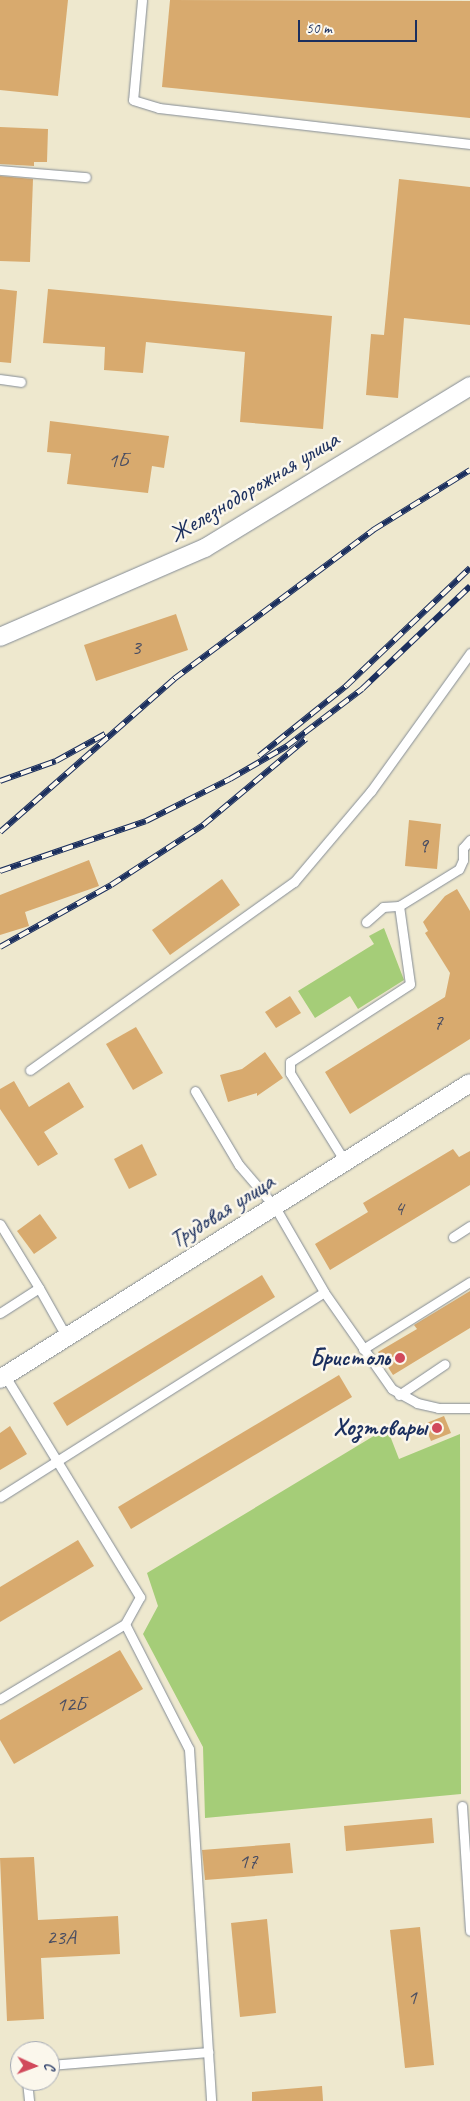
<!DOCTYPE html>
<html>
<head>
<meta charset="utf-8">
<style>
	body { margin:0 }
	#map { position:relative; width:470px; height:2101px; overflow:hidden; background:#eee8ce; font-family:Caveat,sans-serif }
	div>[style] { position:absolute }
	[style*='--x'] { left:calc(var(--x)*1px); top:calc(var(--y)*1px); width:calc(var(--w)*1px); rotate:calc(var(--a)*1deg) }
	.green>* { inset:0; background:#a5cd78 }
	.building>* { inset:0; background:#d8aa6e }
	.roads { filter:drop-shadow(0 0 1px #848c96) drop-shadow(0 0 1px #848c96) }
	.lane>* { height:9px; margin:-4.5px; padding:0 4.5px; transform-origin:4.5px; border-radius:4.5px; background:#fff }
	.street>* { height:18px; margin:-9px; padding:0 9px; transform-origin:9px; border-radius:9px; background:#fff }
	.rail>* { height:5.5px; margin-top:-2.75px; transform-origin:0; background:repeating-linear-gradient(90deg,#fbf7ec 0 11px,#1b2f5e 0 22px); box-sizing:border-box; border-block:1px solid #1b2f5e }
	.dots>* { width:14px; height:14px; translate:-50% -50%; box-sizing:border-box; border:2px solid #fbf7ec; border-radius:50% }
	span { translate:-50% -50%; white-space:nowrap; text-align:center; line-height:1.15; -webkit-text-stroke:5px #fbf7ec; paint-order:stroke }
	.number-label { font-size:21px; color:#4a4e62 }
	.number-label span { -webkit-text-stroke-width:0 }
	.street-label { font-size:24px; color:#1b2f5e }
	.poi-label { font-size:24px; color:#1b2f5e; font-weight:700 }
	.right { translate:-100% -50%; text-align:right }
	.north { position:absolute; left:10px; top:2041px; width:50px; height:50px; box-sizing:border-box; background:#fbf7ec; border:1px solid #a1a7b3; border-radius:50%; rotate:92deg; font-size:14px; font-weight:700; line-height:20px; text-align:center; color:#1b2f5e }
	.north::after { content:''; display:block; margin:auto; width:18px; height:22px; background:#d1495b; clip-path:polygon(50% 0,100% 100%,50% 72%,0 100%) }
	.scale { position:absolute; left:298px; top:20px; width:119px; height:22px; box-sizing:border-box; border:2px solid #1b2f5e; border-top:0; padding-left:6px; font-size:15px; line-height:18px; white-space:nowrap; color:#1b2f5e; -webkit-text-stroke:4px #fbf7ec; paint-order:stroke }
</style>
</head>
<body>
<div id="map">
	<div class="green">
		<i style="clip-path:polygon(384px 928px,404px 980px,358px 1009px,350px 996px,315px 1018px,298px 991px,374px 944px,369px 936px)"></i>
		<i style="clip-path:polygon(387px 1428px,399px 1459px,460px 1434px,461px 1794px,205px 1818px,203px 1747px,143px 1634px,158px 1606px,147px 1573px)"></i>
	</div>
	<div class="building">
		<i style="clip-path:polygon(0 0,68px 0,58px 96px,0 90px)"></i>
		<i style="clip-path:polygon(170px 0,470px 1px,470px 118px,162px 87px)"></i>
		<i style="clip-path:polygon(0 127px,48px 129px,47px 162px,34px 162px,34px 166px,0 164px)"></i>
		<i style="clip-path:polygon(0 176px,33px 179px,30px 262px,0 261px)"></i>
		<i style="clip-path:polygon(399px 179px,470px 187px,470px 325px,404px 318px,398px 398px,366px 395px,371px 334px,384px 335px)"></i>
		<i style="clip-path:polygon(0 289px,17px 291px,11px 363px,0 362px)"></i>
		<i style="clip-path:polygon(48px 289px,332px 316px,323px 429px,240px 422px,245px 352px,146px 342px,143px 373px,104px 370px,105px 347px,43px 343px)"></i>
		<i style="clip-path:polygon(50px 421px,169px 436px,164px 468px,152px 466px,148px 493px,67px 484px,71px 454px,47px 452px)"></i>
		<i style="clip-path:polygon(176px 614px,188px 650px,96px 681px,84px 645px)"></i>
		<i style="clip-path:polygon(409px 820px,441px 824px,437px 869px,405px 866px)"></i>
		<i style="clip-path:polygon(89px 860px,99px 886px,25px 912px,29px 926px,0 935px,0 895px)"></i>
		<i style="clip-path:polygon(222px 879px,240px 905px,170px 955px,152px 930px)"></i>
		<i style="clip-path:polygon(457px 889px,470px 911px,470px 1039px,350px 1114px,325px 1072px,445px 997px,450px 973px,425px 933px,428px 931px,423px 922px,445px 896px)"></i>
		<i style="clip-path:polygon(290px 996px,301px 1013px,276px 1028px,265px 1012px)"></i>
		<i style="clip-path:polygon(136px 1027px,163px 1073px,133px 1090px,106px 1044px)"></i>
		<i style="clip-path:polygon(265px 1052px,283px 1078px,257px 1096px,257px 1093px,228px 1102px,220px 1075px,242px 1069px)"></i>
		<i style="clip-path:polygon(14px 1081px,29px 1107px,69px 1082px,84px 1107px,44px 1132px,58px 1154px,38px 1166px,0 1109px,0 1089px)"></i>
		<i style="clip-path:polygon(142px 1144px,157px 1175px,129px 1189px,114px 1159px)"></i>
		<i style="clip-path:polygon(453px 1149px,459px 1157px,470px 1151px,470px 1185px,330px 1270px,315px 1244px,368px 1212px,363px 1203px)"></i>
		<i style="clip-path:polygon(40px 1214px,57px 1238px,34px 1254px,17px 1231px)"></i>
		<i style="clip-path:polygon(262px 1275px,275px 1297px,67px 1426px,53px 1403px)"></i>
		<i style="clip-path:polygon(470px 1291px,470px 1328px,393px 1375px,378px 1352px,417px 1329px,414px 1325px)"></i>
		<i style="clip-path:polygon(339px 1375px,352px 1397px,131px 1529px,118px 1507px)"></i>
		<i style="clip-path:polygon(444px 1416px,451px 1433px,431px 1441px,424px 1424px)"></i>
		<i style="clip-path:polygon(10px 1426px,27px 1454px,0 1470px,0 1433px)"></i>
		<i style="clip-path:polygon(78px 1540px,94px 1566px,0 1622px,0 1587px)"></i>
		<i style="clip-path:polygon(120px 1650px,143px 1689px,14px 1764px,0 1740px,0 1720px)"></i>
		<i style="clip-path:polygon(432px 1818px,434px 1843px,346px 1851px,344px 1826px)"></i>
		<i style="clip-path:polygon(290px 1843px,293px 1873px,205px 1880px,202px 1850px)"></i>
		<i style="clip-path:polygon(34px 1857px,38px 1920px,118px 1916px,120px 1954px,41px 1958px,44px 2019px,7px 2021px,0 1858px)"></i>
		<i style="clip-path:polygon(267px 1919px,276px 2013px,240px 2017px,231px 1923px)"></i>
		<i style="clip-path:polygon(420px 1927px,434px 2065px,405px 2068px,390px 1930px)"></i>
		<i style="clip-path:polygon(322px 2086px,323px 2101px,252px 2101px,252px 2092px)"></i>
	</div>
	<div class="roads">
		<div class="lane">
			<i style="--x:142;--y:0;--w:100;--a:95.1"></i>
			<i style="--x:133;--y:100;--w:27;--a:17"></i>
			<i style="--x:159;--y:108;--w:313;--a:6.6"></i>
			<i style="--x:0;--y:170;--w:86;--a:4.7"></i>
			<i style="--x:0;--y:379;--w:21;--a:8"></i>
			<i style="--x:366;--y:922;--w:23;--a:-41"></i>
			<i style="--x:383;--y:907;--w:16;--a:-4"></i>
			<i style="--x:30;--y:1070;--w:324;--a:-35.5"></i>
			<i style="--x:294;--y:882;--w:119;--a:-49.8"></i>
			<i style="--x:371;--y:791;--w:170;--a:-54.3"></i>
			<i style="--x:195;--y:1091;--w:86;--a:59.3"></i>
			<i style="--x:239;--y:1165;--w:55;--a:49.4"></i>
			<i style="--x:275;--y:1207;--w:98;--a:60"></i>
			<i style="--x:324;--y:1292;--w:118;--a:55"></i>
			<i style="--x:392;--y:1389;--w:29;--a:29"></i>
			<i style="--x:417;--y:1403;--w:22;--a:13"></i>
			<i style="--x:438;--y:1408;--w:32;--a:0"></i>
			<i style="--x:344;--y:1160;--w:102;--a:-121.8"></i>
			<i style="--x:290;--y:1073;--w:11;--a:-90"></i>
			<i style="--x:290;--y:1062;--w:143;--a:-33"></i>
			<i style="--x:410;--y:984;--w:79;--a:-98"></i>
			<i style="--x:399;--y:906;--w:70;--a:-31.7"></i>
			<i style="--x:459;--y:869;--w:10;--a:-66"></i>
			<i style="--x:463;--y:860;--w:12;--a:-90"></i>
			<i style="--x:463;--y:848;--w:11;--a:-49"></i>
			<i style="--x:0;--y:1224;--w:75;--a:58.6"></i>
			<i style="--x:453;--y:1237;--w:20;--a:-33"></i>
			<i style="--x:0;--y:1313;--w:46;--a:-32.7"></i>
			<i style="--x:39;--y:1288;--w:55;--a:60.6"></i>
			<i style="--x:363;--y:1349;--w:126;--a:-32.1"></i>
			<i style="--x:399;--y:1395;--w:55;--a:-34"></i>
			<i style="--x:0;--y:1497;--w:383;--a:-32.3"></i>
			<i style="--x:125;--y:1624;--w:140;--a:62.9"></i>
			<i style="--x:189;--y:1749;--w:353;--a:86.4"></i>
			<i style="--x:0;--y:1699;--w:146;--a:-31"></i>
			<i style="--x:125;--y:1624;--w:31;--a:-61"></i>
			<i style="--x:140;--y:1597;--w:259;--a:-121.4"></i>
			<i style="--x:462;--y:1806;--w:125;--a:86.3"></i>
			<i style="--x:50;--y:2065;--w:159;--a:-4.7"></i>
			<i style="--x:27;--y:2081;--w:20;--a:84"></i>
		</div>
		<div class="street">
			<i style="--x:0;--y:637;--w:223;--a:-23.5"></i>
			<i style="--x:205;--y:548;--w:311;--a:-31.4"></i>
			<i style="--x:0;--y:1379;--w:555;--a:-32.2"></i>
		</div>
	</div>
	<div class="rail">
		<i style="--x:259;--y:756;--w:112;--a:-38.8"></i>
		<i style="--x:346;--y:686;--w:171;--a:-43.6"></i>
		<i style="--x:0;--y:781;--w:59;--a:-19.7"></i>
		<i style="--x:56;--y:761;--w:56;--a:-28.9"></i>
		<i style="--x:0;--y:832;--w:232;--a:-41.3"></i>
		<i style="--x:174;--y:679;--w:249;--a:-36.8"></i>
		<i style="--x:373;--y:530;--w:114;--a:-31.7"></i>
		<i style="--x:0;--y:871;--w:154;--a:-18.9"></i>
		<i style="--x:146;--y:821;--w:94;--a:-26.6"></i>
		<i style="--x:230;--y:779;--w:66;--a:-30.1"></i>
		<i style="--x:287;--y:746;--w:94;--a:-37.2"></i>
		<i style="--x:362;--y:689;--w:149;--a:-43.6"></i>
		<i style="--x:0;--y:947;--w:127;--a:-29.2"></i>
		<i style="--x:111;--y:885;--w:110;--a:-33.1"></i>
		<i style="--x:203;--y:825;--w:134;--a:-39.9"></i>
	</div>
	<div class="dots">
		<i style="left:400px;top:1358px;background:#d1495b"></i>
		<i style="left:437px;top:1428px;background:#d1495b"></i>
	</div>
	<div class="number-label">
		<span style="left:118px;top:460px">1Б</span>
		<span style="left:136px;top:647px">3</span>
		<span style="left:423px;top:845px">9</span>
		<span style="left:438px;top:1022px">7</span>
		<span style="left:399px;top:1208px">4</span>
		<span style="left:71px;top:1704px">12Б</span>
		<span style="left:248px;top:1861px">17</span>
		<span style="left:61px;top:1937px">23А</span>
		<span style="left:412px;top:1997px">1</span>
	</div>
	<div class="street-label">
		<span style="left:254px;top:487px;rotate:-31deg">Железнодорожная улица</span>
		<span style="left:222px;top:1211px;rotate:-32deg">Трудовая улица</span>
	</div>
	<div class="poi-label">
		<span class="right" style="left:390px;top:1358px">Бристоль</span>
		<span class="right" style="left:427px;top:1428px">Хозтовары</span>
	</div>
	<div class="north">С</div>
	<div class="scale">50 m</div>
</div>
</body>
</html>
